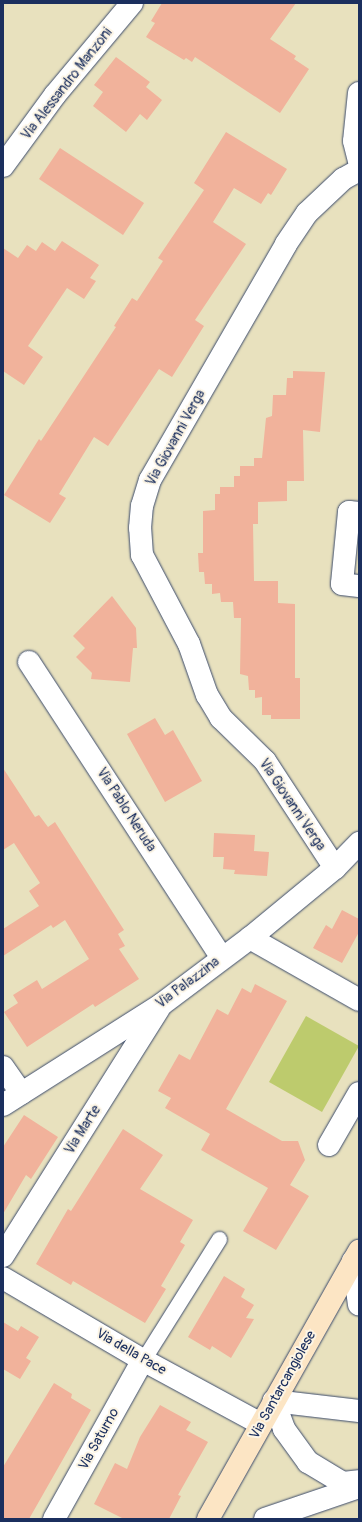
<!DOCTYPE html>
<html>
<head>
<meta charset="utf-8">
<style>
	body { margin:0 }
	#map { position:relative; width:362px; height:1522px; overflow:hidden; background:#e8e1be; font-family:Pangolin,sans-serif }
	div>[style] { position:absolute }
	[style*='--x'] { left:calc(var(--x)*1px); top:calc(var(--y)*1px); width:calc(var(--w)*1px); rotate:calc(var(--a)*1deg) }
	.green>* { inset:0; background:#bdcb6d }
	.building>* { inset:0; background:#f1b29b }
	.roads { filter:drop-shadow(0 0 1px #3a4a6c) drop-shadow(0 0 1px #3a4a6c) }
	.service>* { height:15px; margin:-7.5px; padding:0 7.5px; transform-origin:7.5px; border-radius:7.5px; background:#fff }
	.pedestrian>* { height:22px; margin:-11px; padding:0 11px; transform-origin:11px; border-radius:11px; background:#fff }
	.minor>* { height:22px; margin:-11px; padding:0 11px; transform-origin:11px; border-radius:11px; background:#fff }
	.secondary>* { height:22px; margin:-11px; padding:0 11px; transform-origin:11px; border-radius:11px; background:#fce5c4 }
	span { translate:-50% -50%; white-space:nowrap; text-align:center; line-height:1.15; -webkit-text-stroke:4px #fcf5e5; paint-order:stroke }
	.street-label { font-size:14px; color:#1b2f5e }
	.frame { position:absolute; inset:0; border:4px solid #1b2f5e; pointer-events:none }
</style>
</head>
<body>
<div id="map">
	<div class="green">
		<i style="clip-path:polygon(306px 1016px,359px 1046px,322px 1112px,269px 1082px)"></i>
	</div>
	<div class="building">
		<i style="clip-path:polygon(162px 3px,296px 3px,270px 39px,296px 56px,294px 59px,309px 69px,280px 113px,195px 57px,192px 62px,186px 58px,184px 60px,146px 37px,155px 23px,151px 21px)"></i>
		<i style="clip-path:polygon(116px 57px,150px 82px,146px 87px,162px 100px,147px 120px,140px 114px,126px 132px,93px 106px,103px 92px,94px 85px)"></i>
		<i style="clip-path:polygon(226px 132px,287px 169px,271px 195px,268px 193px,261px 204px,234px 188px,213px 222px,246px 244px,195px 320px,204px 326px,172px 377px,159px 369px,108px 446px,94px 437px,59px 494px,66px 498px,50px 523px,4px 495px,39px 439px,41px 441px,116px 327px,114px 326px,132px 298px,137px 301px,163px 261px,158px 258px,204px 190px,194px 183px)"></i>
		<i style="clip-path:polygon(60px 148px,144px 203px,123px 235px,39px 179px)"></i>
		<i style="clip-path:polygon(62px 241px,99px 265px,90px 278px,96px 281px,84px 299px,67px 288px,28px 346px,43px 357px,24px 385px,3px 371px,3px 248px,18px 258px,27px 245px,36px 251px,42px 242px,55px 251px)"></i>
		<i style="clip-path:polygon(293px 371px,325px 372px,320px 432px,303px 430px,304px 481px,287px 481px,287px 501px,258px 502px,258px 524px,253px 524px,254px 581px,278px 581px,278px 603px,295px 604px,295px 678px,300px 678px,300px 719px,271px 719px,271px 715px,262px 715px,262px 697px,255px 698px,255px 690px,249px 690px,248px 676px,240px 674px,241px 618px,234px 618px,233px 602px,221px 602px,220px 593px,212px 594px,212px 584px,205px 584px,204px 572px,199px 572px,198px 553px,203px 553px,203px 511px,215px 510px,215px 494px,220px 494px,220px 487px,234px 487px,234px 476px,240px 476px,240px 466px,254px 466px,254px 458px,262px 458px,266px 418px,272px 416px,273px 395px,286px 395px,287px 378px,293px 378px)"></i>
		<i style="clip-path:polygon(112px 596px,136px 628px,137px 648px,133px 648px,130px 682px,91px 679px,92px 673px,76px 657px,85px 648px,73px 636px)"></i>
		<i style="clip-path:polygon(155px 718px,165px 735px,173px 730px,202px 781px,165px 802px,127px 734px)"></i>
		<i style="clip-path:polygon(3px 768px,35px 817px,39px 815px,48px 827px,55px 822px,124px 930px,118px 934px,125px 946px,119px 949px,139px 979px,95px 1007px,93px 1004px,27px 1047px,4px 1012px,18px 1003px,13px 995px,37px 980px,42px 989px,89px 959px,65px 920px,53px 928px,51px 925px,3px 956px,3px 929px,39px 906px,29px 891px,40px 883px,14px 843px,3px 850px)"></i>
		<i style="clip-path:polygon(214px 833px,255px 835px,254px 851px,269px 852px,267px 876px,234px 874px,235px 870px,223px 869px,224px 857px,213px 857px)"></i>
		<i style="clip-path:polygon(342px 910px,359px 919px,359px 932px,342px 963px,313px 948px,326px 925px,332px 929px)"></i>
		<i style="clip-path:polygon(255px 984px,287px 1001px,226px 1109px,282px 1141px,298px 1141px,305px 1160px,290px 1185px,309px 1196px,276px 1250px,243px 1231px,268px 1188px,201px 1150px,210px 1134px,165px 1108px,171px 1098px,158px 1091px,179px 1054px,190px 1060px,217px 1009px,228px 1015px,242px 988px,251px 993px)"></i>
		<i style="clip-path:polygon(24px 1115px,58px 1137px,31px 1179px,26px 1175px,3px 1214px,3px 1147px)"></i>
		<i style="clip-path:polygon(123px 1129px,163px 1155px,140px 1189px,193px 1220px,180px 1242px,185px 1245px,161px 1286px,166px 1289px,145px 1323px,73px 1281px,71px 1285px,36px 1264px,68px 1209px,71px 1211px)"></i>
		<i style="clip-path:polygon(224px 1276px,245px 1289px,241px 1297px,254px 1305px,246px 1318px,254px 1319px,231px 1358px,212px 1346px,210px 1350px,188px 1337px)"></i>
		<i style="clip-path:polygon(3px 1322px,18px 1331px,21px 1326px,39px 1337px,26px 1358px,31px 1361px,20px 1379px,3px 1369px)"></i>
		<i style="clip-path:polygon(54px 1383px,72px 1394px,71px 1398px,91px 1410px,29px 1519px,3px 1519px,3px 1467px)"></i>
		<i style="clip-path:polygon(160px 1405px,191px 1422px,186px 1430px,208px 1442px,178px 1495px,181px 1496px,169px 1519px,124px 1519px,94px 1504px,115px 1463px,127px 1469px,140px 1437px)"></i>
	</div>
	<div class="roads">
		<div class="service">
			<i style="--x:143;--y:1360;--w:143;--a:-57.9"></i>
		</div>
		<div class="pedestrian">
			<i style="--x:359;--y:513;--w:10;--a:-174"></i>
			<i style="--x:349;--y:512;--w:72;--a:95.6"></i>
			<i style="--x:342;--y:584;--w:17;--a:7"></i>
		</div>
		<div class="minor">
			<i style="--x:359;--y:93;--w:48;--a:95.9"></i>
			<i style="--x:354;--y:141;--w:21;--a:76"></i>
			<i style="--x:3;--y:166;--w:88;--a:-53.8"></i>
			<i style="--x:55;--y:95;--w:120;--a:-50.1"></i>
			<i style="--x:29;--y:662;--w:353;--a:56.9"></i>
			<i style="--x:335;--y:868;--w:128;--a:-123.2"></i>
			<i style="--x:265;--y:761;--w:62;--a:-135.7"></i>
			<i style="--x:221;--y:718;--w:27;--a:-121"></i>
			<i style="--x:207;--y:695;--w:54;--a:-109.4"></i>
			<i style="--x:189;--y:644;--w:101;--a:-117.8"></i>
			<i style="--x:142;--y:555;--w:27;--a:-94"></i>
			<i style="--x:140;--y:528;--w:22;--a:-85"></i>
			<i style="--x:142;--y:506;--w:27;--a:-73"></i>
			<i style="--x:150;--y:480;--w:272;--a:-60"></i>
			<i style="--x:286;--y:244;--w:37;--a:-56"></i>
			<i style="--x:307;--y:213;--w:50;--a:-43.4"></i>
			<i style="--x:343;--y:179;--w:18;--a:-29"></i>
			<i style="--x:250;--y:938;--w:125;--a:29.6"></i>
			<i style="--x:3;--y:1067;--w:32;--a:55"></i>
			<i style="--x:3;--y:1105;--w:188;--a:-32.4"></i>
			<i style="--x:162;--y:1004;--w:110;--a:-36.9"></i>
			<i style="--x:250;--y:938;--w:110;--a:-39.5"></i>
			<i style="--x:335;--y:868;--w:35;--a:-46"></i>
			<i style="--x:329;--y:1145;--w:60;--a:-60"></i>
			<i style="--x:3;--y:1256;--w:293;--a:-57.8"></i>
			<i style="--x:353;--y:1261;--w:44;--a:82.2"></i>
			<i style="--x:3;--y:1278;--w:162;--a:30.4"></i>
			<i style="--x:143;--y:1360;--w:134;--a:28.5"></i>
			<i style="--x:359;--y:1411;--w:86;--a:-173.3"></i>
			<i style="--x:274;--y:1401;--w:30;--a:70"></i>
			<i style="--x:284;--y:1429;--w:41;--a:54"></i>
			<i style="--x:308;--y:1462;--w:41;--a:31"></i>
			<i style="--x:343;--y:1483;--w:16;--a:-7"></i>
			<i style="--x:54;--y:1519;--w:182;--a:-60.8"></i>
			<i style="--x:265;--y:1519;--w:99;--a:-18.8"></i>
		</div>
		<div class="secondary">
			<i style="--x:208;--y:1519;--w:308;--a:-60.6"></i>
		</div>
	</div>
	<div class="street-label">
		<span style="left:67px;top:84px;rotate:-52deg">Via Alessandro Manzoni</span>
		<span style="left:176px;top:438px;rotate:-61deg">Via Giovanni Verga</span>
		<span style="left:292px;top:805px;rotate:56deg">Via Giovanni Verga</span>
		<span style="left:126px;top:810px;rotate:57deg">Via Pablo Neruda</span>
		<span style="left:188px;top:983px;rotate:-37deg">Via Palazzina</span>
		<span style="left:83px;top:1130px;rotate:-58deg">Via Marte</span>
		<span style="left:131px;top:1352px;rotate:30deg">Via della Pace</span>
		<span style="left:283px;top:1385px;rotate:-61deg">Via Santarcangiolese</span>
		<span style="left:99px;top:1439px;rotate:-61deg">Via Saturno</span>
	</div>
	<div class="frame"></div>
</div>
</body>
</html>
